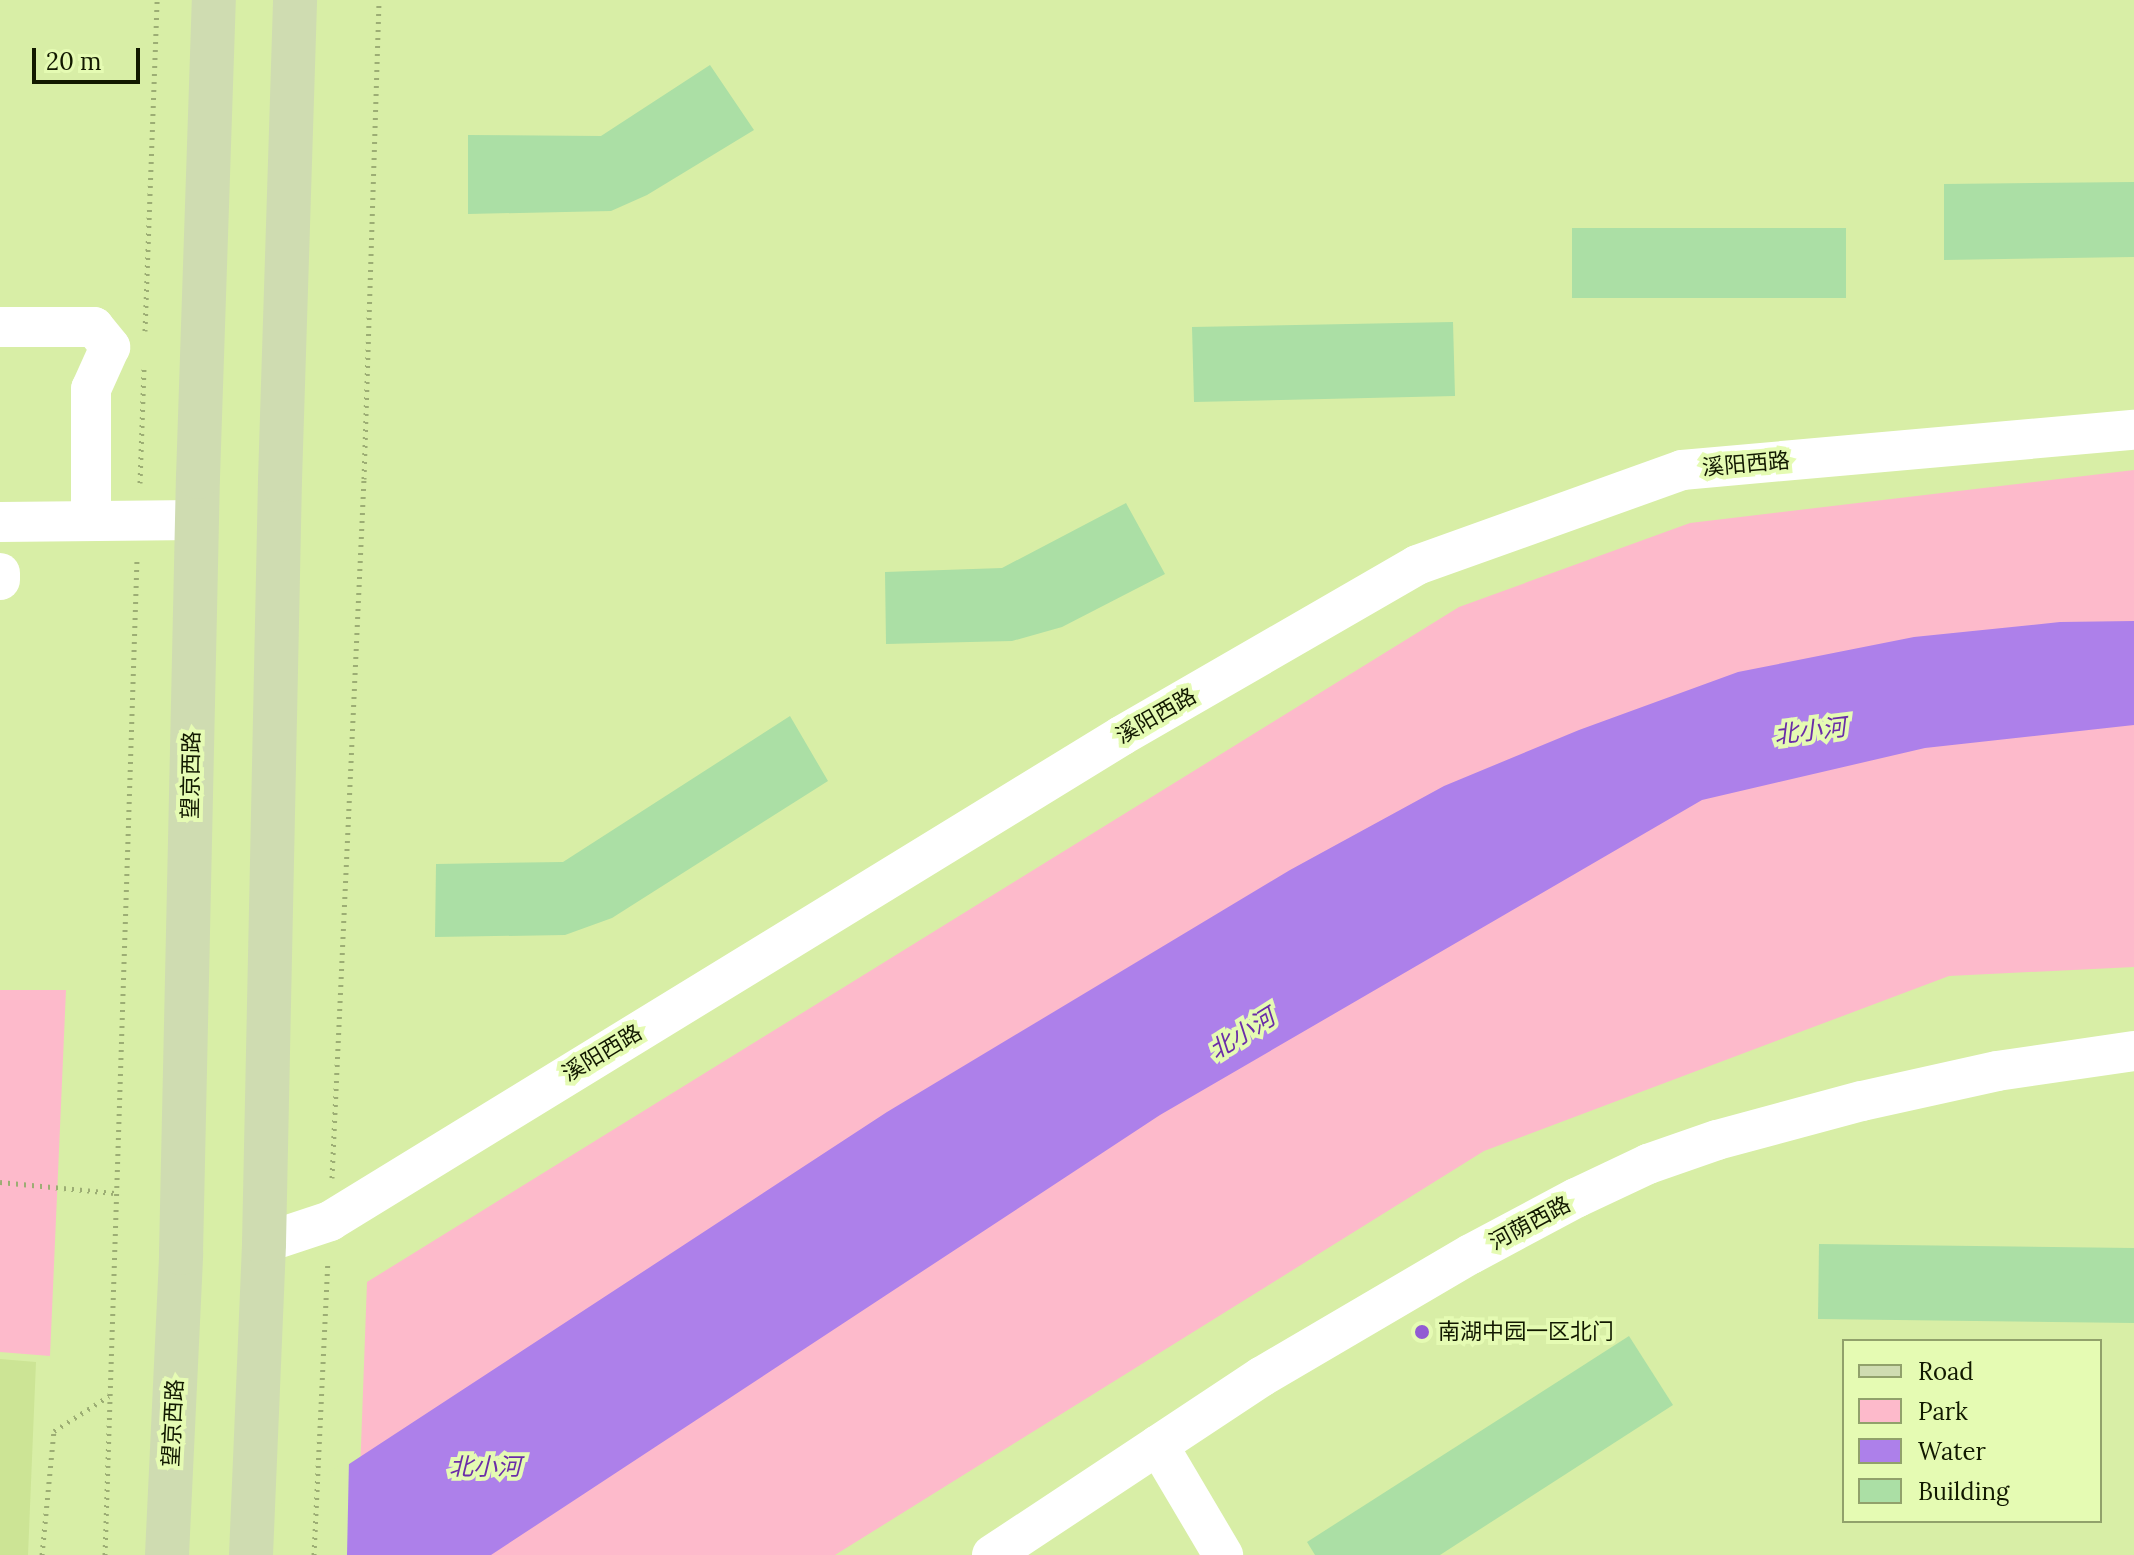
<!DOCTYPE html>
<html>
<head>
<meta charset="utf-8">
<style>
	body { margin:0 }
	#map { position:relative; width:2134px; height:1555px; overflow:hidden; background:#d8eea6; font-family:Lora,"Noto Sans SC",serif }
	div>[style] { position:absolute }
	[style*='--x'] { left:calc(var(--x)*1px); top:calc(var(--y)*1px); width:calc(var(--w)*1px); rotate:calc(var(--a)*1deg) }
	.built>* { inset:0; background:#cce495 }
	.green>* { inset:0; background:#fdbacb }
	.water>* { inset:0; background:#ad80ea }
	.pier>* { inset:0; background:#d8eea6 }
	.building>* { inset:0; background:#abdfa5 }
	.path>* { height:5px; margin-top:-2.5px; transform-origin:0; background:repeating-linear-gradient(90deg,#9cad74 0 2px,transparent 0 8px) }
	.minor>* { height:40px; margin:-20px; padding:0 20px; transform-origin:20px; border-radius:20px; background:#fff }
	.major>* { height:44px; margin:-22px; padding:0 22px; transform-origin:22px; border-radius:22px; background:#cfdcb1 }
	.dots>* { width:22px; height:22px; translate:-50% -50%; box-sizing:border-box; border:4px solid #e5fbb3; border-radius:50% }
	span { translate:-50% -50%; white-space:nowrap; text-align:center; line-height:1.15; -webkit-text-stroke:8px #e5fbb3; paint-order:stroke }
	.street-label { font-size:22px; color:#121900 }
	.poi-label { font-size:22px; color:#121900 }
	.left { translate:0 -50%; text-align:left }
	.water-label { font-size:24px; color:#6a2da8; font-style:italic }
	.legend { position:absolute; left:1842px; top:1339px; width:260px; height:184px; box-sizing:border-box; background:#e5fbb3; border:2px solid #91a16b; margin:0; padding:10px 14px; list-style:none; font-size:24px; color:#121900 }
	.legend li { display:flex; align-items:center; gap:16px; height:40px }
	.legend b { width:40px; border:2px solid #91a16b }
	.scale { position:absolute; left:32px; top:48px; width:108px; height:36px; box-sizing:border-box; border:4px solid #121900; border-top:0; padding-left:10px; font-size:24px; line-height:28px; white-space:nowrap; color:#121900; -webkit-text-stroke:6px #e5fbb3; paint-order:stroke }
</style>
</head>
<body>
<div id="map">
	<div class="built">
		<i style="clip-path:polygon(0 1359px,36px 1362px,28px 1555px,0 1555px)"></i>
	</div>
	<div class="green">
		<i style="clip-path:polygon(2134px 470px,2134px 967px,1949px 976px,1484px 1151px,835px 1555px,357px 1555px,367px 1282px,1459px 607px,1690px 523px)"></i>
		<i style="clip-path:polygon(0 990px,66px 990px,50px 1356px,0 1352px)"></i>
	</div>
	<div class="water">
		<i style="clip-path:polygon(2134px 621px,2134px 725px,1925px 748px,1702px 800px,1160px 1115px,491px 1555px,210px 1555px,887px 1112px,1290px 870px,1444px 786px,1579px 730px,1738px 672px,1914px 637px,2060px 622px)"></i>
	</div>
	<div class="pier">
		<i style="clip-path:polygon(349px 1459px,347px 1555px,206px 1555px,208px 1552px)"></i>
	</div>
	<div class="building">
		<i style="clip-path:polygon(710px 65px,754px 130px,647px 195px,611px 211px,468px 214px,468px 135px,601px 136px)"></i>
		<i style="clip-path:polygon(2134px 182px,2134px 257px,1944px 260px,1944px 184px)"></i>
		<i style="clip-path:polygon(1572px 228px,1846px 228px,1846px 298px,1572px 298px)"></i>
		<i style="clip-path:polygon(1453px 322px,1455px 396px,1194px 402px,1192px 327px)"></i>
		<i style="clip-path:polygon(1126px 503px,1165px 574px,1062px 627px,1012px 641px,886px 644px,885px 572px,1002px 568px)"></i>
		<i style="clip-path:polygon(790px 716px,828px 781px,612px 918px,565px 935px,435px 937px,436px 864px,563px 862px)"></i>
		<i style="clip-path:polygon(1819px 1244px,2134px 1248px,2134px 1323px,1818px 1319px)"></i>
		<i style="clip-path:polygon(1629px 1336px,1673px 1405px,1440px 1555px,1315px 1555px,1307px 1542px)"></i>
	</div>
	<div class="path">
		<i style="--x:145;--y:331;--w:331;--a:-87.9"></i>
		<i style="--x:140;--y:483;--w:114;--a:-88"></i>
		<i style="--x:332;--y:1178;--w:700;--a:-87.38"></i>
		<i style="--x:364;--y:479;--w:479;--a:-88.2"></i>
		<i style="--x:0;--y:1182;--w:115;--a:5.5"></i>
		<i style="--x:42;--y:1555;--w:125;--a:-84.5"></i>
		<i style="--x:54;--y:1431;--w:65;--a:-32.5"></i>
		<i style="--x:105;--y:1555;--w:999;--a:-88.16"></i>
		<i style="--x:314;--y:1555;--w:295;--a:-87.3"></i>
	</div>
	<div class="minor">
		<i style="--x:0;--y:327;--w:94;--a:0"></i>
		<i style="--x:94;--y:327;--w:26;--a:51"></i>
		<i style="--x:110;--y:347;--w:46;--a:114.3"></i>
		<i style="--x:91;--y:389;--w:132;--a:90"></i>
		<i style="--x:0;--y:522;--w:197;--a:-0.6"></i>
		<i style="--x:0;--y:573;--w:7;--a:90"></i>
		<i style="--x:264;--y:1243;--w:70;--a:-18.4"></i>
		<i style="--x:330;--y:1221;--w:928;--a:-31.51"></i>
		<i style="--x:1121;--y:736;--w:342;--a:-30"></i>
		<i style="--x:1417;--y:565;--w:282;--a:-19.7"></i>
		<i style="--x:1682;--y:470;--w:454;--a:-5.1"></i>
		<i style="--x:1158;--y:1445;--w:128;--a:59.4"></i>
		<i style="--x:992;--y:1555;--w:323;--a:-33.5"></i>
		<i style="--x:1261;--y:1377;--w:243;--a:-30.4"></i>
		<i style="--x:1471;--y:1254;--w:119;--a:-28.1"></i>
		<i style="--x:1576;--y:1198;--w:80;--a:-25.3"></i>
		<i style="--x:1648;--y:1164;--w:73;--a:-19.2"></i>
		<i style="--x:1717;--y:1140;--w:150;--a:-15.1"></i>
		<i style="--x:1862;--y:1101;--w:138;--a:-12.5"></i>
		<i style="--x:1997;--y:1071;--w:138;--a:-8.3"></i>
	</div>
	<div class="major">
		<i style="--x:167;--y:1555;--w:302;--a:-87.3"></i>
		<i style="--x:181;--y:1253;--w:776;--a:-88.75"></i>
		<i style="--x:198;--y:477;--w:477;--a:-88.1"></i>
		<i style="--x:251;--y:1555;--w:312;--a:-87.6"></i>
		<i style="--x:264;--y:1243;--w:763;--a:-88.8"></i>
		<i style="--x:280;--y:480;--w:480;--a:-88.2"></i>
	</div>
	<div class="dots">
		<i style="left:1422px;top:1332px;background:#915bd3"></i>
	</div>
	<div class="street-label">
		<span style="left:1746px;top:464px;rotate:-5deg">溪阳西路</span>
		<span style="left:1156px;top:716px;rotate:-30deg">溪阳西路</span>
		<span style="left:191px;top:775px;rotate:-89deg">望京西路</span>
		<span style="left:602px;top:1053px;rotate:-31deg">溪阳西路</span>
		<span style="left:1530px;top:1223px;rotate:-28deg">河荫西路</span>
		<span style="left:173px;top:1423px;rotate:-87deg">望京西路</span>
	</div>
	<div class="poi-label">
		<span class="left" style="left:1438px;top:1332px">南湖中园一区北门</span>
	</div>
	<div class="water-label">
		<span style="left:1810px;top:731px;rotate:-7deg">北小河</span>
		<span style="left:1242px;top:1034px;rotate:-32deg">北小河</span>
		<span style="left:485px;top:1467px">北小河</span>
	</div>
	<ul class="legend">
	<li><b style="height:10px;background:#cfdcb1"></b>Road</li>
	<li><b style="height:22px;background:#fdbacb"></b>Park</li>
	<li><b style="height:22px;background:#ad80ea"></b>Water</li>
	<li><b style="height:22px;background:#abdfa5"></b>Building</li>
	</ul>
	<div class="scale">20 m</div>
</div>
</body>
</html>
